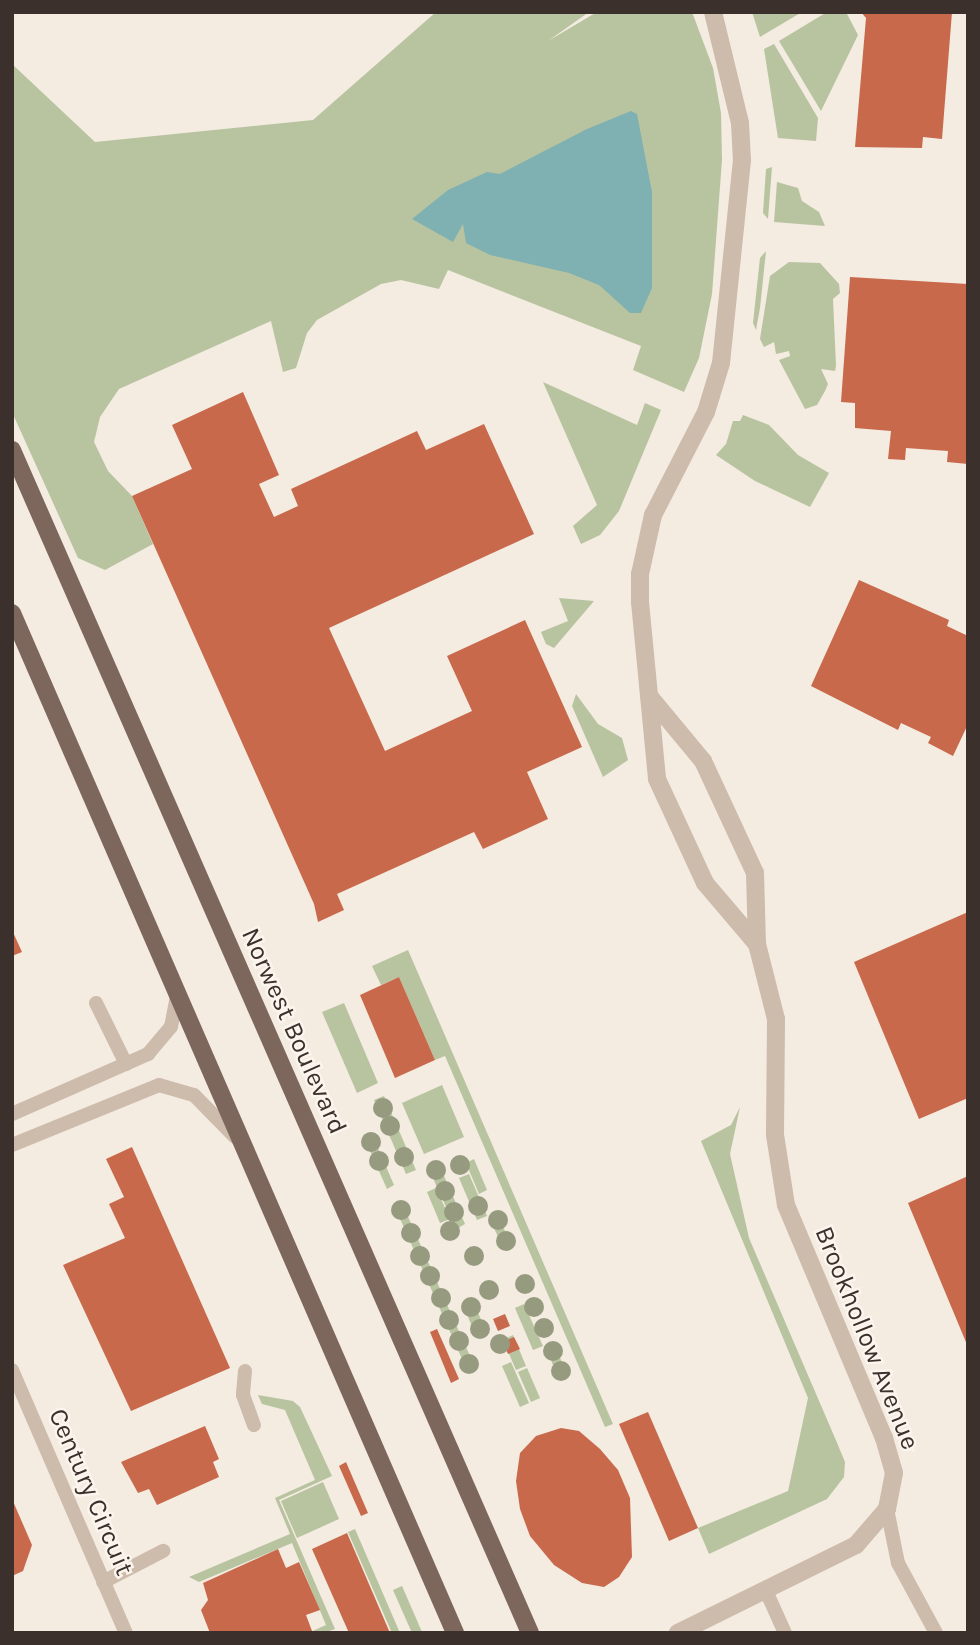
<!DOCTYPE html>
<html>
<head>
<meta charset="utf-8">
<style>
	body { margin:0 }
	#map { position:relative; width:980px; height:1645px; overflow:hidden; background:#f4ebe1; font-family:Karla,sans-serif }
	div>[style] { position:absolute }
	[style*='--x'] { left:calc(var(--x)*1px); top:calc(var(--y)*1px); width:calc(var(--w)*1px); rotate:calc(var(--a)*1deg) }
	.green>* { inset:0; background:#b8c4a0 }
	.water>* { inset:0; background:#7fb0b2 }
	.building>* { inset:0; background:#c8694b }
	.service>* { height:14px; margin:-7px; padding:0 7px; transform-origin:7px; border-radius:7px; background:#cdbbac }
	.minor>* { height:18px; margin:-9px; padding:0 9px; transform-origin:9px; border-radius:9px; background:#cdbbac }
	.primary>* { height:18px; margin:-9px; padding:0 9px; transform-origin:9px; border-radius:9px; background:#7d675c }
	.trees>* { width:20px; height:20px; margin:-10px; border-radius:50%; background:#969b7f }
	span { translate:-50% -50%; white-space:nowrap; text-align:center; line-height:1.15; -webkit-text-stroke:5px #fbf5ee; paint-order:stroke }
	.street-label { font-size:26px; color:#3b302b }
	.frame { position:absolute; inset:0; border:14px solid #3b302b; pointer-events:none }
</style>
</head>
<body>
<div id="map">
	<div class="green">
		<i style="clip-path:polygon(436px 12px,589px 12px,548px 41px,597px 12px,692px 12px,713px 68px,721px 113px,722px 160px,712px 294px,699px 358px,684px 392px,633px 370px,641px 346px,448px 270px,439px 289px,401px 280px,381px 284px,317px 320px,307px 333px,296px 368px,283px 372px,271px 321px,119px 389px,100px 417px,94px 442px,108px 471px,132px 496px,153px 544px,105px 570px,78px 558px,12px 412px,12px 64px,95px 142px,313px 120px)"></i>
		<i style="clip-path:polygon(752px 12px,802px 12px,760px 37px)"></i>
		<i style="clip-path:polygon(827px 12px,846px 12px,858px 35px,821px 111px,779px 41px)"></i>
		<i style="clip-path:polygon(774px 44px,818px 118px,816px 141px,778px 138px,764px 49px)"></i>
		<i style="clip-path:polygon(772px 167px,768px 219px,763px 213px,766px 169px)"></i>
		<i style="clip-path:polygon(777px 182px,798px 188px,802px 201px,819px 212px,825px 226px,774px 222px)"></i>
		<i style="clip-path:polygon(766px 251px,760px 308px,756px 330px,753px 323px,760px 258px)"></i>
		<i style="clip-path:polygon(789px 262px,820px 263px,839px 284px,840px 293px,833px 299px,836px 366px,835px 371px,821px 369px,828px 384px,825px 391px,817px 405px,805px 409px,779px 360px,790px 356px,789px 351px,776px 354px,774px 342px,764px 347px,760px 339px,770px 276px)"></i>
		<i style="clip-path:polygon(543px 382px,637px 425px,645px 403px,661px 410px,619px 511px,600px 535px,581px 544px,573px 526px,597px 505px)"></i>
		<i style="clip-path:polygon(743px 415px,769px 425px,798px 455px,829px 473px,810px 507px,755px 481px,716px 455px,726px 444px,733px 421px,740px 421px)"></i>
		<i style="clip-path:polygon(559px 598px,594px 601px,554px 648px,546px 644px,541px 632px,568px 621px)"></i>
		<i style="clip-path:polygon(576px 694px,598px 724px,622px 738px,628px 760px,603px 777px,572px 706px)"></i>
		<i style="clip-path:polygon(408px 950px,613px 1424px,605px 1427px,445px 1056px,435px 1060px,399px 977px,381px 985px,372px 966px)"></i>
		<i style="clip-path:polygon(344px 1003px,378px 1083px,357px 1093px,322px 1012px)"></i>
		<i style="clip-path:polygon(442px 1085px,464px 1137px,424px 1154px,402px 1103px)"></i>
		<i style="clip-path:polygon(384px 1096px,416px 1170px,406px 1174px,374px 1100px)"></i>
		<i style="clip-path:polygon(740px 1107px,730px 1154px,749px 1238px,835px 1438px,845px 1462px,844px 1477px,827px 1499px,709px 1554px,698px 1528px,788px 1491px,808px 1398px,701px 1141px,731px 1125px)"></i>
		<i style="clip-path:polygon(371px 1132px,394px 1185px,387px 1189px,363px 1135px)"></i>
		<i style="clip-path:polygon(474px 1159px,487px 1190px,479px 1194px,466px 1163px)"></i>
		<i style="clip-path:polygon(438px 1162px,451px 1192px,441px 1197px,428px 1166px)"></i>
		<i style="clip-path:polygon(469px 1174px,487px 1216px,477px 1220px,459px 1178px)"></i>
		<i style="clip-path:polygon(436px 1188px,450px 1219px,440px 1223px,427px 1192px)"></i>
		<i style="clip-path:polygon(452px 1194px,465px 1224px,456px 1229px,442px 1198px)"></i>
		<i style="clip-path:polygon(401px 1201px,474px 1365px,466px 1368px,394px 1205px)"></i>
		<i style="clip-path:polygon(497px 1214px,511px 1244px,503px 1248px,489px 1217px)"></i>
		<i style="clip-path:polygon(473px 1301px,486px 1331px,476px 1336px,463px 1305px)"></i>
		<i style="clip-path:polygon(524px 1304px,543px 1346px,533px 1350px,515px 1308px)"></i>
		<i style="clip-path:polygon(513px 1335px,526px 1366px,516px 1370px,503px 1340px)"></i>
		<i style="clip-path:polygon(553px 1343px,567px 1373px,558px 1377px,545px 1346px)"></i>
		<i style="clip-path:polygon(511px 1362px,529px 1403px,520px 1407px,502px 1366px)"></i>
		<i style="clip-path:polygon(527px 1368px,540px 1398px,531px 1402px,518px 1372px)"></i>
		<i style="clip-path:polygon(258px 1395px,293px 1401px,300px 1407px,332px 1476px,279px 1500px,335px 1629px,324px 1633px,308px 1633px,326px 1625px,292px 1543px,199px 1582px,189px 1577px,290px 1534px,275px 1498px,315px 1480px,285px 1410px,262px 1404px)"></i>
		<i style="clip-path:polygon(323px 1482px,339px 1519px,297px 1538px,281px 1501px)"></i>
		<i style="clip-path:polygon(355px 1529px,400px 1633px,392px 1633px,348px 1532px)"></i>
		<i style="clip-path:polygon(402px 1586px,422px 1632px,421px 1633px,412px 1633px,393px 1590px)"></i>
	</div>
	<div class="water">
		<i style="clip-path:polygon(631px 111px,637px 114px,652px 192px,652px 288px,641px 313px,630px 313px,599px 285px,569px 273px,490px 255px,466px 243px,463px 224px,453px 242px,412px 219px,448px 190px,487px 172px,500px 174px,587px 129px)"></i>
	</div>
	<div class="building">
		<i style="clip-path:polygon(861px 12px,952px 12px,942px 139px,923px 137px,922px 148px,855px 147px,866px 18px)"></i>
		<i style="clip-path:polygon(850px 277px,968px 284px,968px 464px,947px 462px,948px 451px,906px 448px,905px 460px,888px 459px,891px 431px,855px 428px,855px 403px,841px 402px)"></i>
		<i style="clip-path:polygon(243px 392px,279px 475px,259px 484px,274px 517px,298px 506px,291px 489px,417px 431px,426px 450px,484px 424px,534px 534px,329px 628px,385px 751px,472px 711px,447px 656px,525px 620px,582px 747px,527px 772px,548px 819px,483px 849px,474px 832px,337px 894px,344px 910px,318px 922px,314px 904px,132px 496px,192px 469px,172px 425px)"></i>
		<i style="clip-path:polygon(859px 580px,949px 620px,947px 626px,968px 636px,968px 724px,953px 756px,928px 743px,931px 737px,901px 723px,898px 730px,811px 686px)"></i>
		<i style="clip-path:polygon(968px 912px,968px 1098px,919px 1119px,854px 962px)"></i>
		<i style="clip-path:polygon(12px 930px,22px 952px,12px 956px)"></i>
		<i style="clip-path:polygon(399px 977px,435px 1060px,395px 1078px,360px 995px)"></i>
		<i style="clip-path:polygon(132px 1147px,230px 1368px,131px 1411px,63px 1265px,125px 1238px,109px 1204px,124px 1197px,106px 1159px)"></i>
		<i style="clip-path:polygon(968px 1176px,968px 1347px,908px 1203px)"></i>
		<i style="clip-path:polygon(505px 1314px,510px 1326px,498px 1331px,493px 1319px)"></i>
		<i style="clip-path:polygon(437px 1329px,459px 1379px,451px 1383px,430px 1332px)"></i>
		<i style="clip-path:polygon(514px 1337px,520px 1349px,508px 1354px,503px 1342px)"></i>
		<i style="clip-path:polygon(648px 1412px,698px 1528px,669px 1541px,619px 1424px)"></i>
		<i style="clip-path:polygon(205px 1426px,219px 1459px,213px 1462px,219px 1477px,157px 1505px,149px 1489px,138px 1493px,121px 1462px)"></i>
		<i style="clip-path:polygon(561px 1428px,579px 1431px,600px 1449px,618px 1470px,630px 1498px,632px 1557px,619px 1577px,604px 1587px,582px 1583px,554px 1565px,530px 1536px,520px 1509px,516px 1481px,520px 1453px,536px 1436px)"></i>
		<i style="clip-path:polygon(346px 1462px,368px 1513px,361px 1516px,339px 1466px)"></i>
		<i style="clip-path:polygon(12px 1499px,32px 1545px,23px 1571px,12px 1576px)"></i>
		<i style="clip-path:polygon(347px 1533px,390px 1633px,349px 1633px,312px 1549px)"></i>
		<i style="clip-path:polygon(278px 1549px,286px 1568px,299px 1562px,320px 1610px,306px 1615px,312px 1631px,210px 1633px,201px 1610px,208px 1600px,203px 1583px)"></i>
	</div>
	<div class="service">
		<i style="--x:96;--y:1003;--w:68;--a:63.8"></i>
		<i style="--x:12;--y:1114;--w:149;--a:-23.8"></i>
		<i style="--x:148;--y:1054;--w:35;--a:-50"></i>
		<i style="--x:171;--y:1027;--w:33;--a:-79"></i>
		<i style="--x:12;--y:1145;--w:159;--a:-22.2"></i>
		<i style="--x:159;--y:1085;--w:36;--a:16"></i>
		<i style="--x:194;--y:1095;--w:59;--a:45.7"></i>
		<i style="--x:12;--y:1370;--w:287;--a:66.6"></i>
		<i style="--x:245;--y:1371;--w:24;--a:95"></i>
		<i style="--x:243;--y:1395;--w:32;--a:70"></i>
		<i style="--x:887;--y:1509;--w:55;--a:78.5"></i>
		<i style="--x:898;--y:1563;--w:80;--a:61.5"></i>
		<i style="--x:103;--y:1582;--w:68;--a:-27.3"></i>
		<i style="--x:767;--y:1593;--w:44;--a:65.8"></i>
	</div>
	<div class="minor">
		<i style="--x:713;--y:12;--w:114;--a:76.3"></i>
		<i style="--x:740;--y:123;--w:37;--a:87"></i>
		<i style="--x:742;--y:160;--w:204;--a:95.9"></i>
		<i style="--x:721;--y:363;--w:51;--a:107"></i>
		<i style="--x:706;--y:412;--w:116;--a:117.2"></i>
		<i style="--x:653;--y:515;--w:60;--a:102.4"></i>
		<i style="--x:640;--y:574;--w:28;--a:90"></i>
		<i style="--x:640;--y:602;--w:178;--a:84.5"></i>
		<i style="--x:657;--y:779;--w:115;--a:65.2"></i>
		<i style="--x:705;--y:883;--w:80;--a:49.6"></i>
		<i style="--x:649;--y:696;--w:85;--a:50.3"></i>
		<i style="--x:703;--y:761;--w:123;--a:65.1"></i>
		<i style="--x:755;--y:873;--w:71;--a:88.4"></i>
		<i style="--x:757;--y:944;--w:77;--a:75.8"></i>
		<i style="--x:776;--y:1019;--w:116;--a:90.5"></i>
		<i style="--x:775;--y:1135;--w:71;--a:81.1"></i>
		<i style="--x:786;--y:1205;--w:253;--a:67.2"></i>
		<i style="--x:884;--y:1438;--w:36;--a:74"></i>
		<i style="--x:894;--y:1473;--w:37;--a:101"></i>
		<i style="--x:887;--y:1509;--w:48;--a:130.7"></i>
		<i style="--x:856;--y:1545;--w:199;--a:153.7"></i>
	</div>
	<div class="primary">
		<i style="--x:12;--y:450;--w:1291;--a:66.35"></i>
		<i style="--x:12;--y:613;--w:1112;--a:66.52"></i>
	</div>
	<div class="trees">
		<i style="left:383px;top:1108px"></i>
		<i style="left:390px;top:1126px"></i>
		<i style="left:371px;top:1142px"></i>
		<i style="left:404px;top:1157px"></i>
		<i style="left:379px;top:1161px"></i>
		<i style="left:460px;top:1165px"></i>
		<i style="left:436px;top:1170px"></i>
		<i style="left:445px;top:1191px"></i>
		<i style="left:478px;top:1206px"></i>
		<i style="left:401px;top:1210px"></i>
		<i style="left:454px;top:1212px"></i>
		<i style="left:498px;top:1220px"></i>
		<i style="left:450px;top:1231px"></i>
		<i style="left:411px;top:1233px"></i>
		<i style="left:506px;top:1241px"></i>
		<i style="left:420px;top:1256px"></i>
		<i style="left:474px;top:1256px"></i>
		<i style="left:430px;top:1276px"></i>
		<i style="left:525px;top:1284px"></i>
		<i style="left:489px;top:1290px"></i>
		<i style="left:441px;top:1298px"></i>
		<i style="left:471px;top:1307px"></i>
		<i style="left:534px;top:1307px"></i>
		<i style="left:449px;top:1320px"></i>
		<i style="left:544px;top:1328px"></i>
		<i style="left:480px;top:1329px"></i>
		<i style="left:459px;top:1341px"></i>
		<i style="left:500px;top:1344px"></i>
		<i style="left:553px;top:1351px"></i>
		<i style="left:469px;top:1364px"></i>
		<i style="left:561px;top:1371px"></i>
	</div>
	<div class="street-label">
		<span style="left:294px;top:1031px;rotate:66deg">Norwest Boulevard</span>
		<span style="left:867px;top:1338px;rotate:68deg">Brookhollow Avenue</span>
		<span style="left:91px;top:1492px;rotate:67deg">Century Circuit</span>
	</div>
	<div class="frame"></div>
</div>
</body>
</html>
